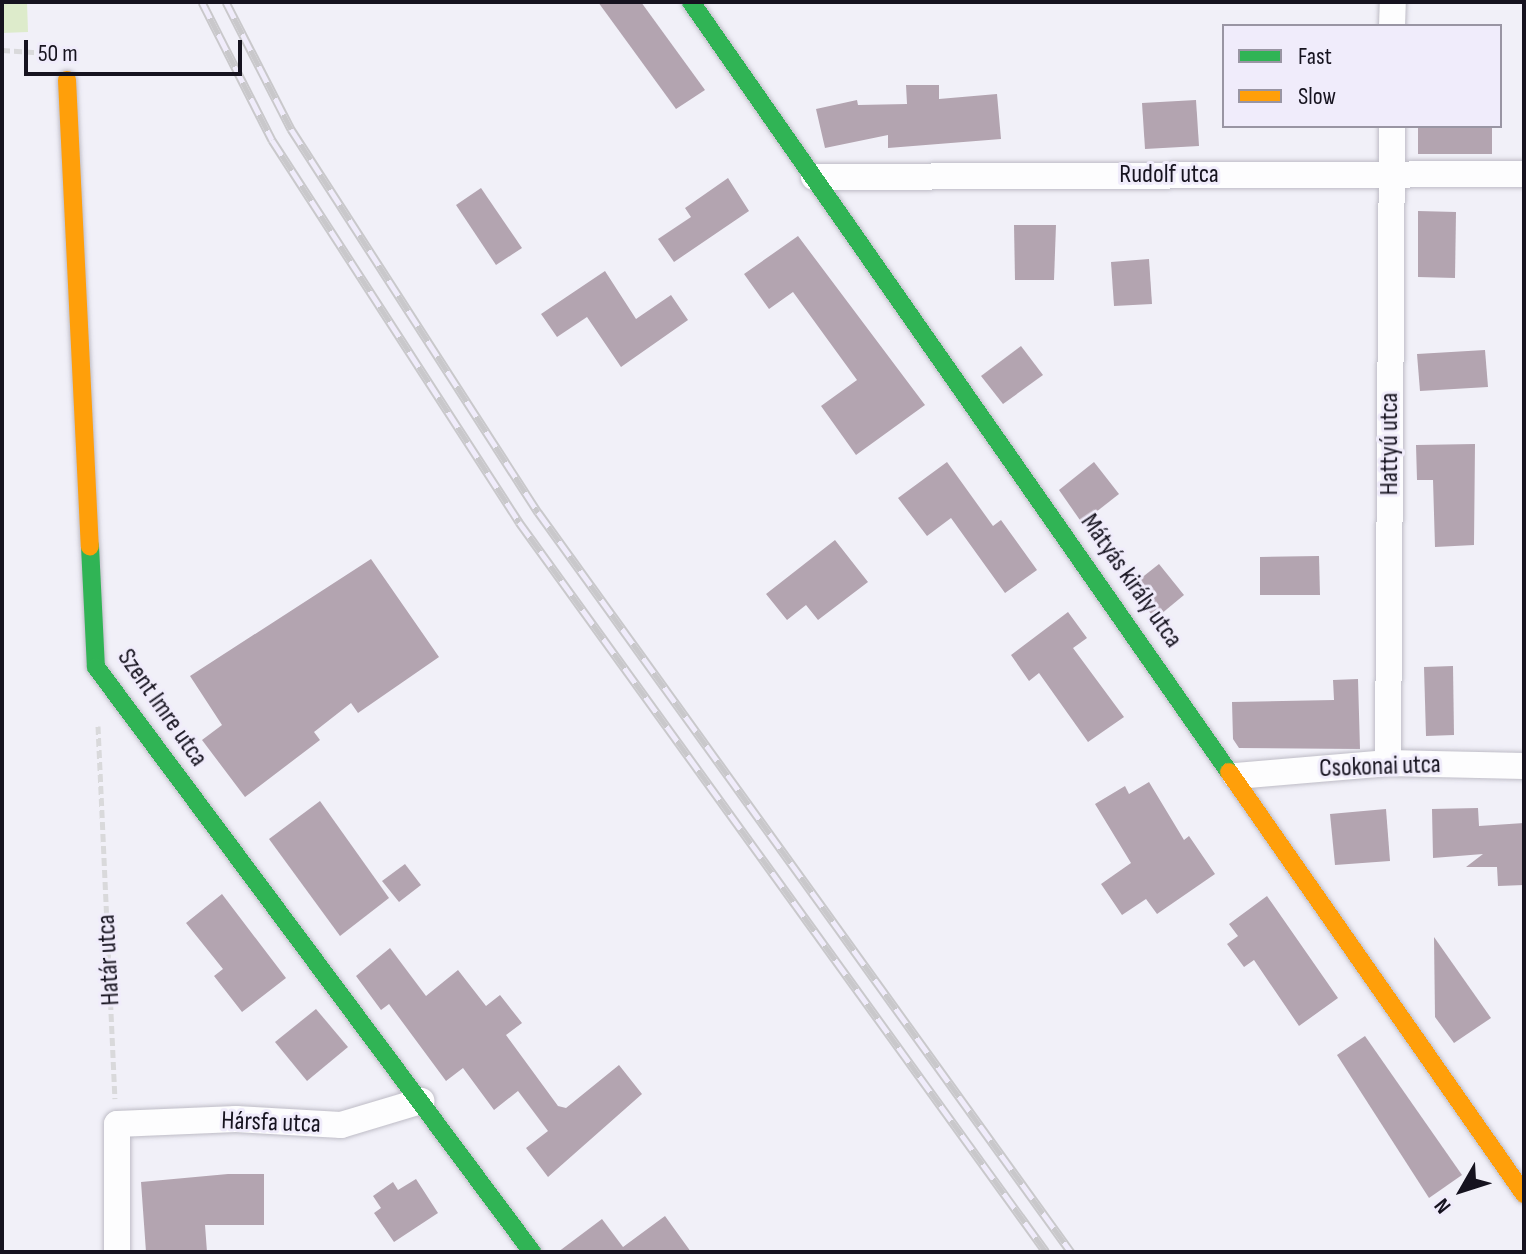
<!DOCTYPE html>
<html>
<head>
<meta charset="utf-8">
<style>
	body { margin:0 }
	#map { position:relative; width:1526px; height:1254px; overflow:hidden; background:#f1f0f8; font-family:"Sofia Sans Condensed",sans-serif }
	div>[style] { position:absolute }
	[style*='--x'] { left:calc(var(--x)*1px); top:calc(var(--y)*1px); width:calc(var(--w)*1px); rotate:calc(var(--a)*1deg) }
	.green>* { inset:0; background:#ddebcb }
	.building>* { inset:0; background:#b3a4b0 }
	.path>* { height:5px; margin-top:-2.5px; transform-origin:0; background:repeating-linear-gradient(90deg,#d9d9db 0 8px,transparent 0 12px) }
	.roads { filter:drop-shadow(0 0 2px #bebcc6) drop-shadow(0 0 2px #bebcc6) }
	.street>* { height:26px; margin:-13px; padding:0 13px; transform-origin:13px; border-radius:13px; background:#fdfdfe }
	.fast>* { height:18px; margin:-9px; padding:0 9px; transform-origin:9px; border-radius:9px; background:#30b455 }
	.slow>* { height:18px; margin:-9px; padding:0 9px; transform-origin:9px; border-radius:9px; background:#ff9f0a }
	.rail>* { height:9px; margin-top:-4.5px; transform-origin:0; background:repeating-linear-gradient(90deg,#f0ecfb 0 18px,#c9c8cb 0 36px); box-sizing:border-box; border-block:2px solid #c9c8cb }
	span { translate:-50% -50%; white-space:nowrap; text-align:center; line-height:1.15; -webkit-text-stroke:6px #f0ecfb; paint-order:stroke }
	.street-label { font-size:26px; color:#16131f }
	.frame { position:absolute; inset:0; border:4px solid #16131f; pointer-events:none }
	.legend { position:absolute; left:1222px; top:24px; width:280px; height:104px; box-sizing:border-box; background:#f0ecfb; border:2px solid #9995a3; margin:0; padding:10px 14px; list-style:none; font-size:24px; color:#16131f }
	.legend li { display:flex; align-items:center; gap:16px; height:40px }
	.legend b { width:40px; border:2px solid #9995a3 }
	.north { position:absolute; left:1422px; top:1150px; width:80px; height:80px; -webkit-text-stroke:6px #f0ecfb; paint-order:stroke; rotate:231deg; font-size:22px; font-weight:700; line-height:32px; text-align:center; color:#16131f }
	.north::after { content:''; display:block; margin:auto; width:28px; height:36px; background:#16131f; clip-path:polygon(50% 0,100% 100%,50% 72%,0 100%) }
	.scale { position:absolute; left:24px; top:40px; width:218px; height:36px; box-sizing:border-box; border:4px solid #16131f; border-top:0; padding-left:10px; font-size:24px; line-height:28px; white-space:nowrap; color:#16131f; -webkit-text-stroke:6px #f0ecfb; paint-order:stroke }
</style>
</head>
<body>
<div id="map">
	<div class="green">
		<i style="clip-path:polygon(2px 2px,27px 2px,28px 32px,2px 33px)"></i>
	</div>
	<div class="building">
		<i style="clip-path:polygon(598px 2px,641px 2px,705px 90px,676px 109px)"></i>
		<i style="clip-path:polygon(906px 85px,939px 85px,939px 99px,997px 94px,1001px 139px,888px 148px,888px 135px,825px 148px,816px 109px,857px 100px,858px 105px,907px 104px)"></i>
		<i style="clip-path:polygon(1196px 100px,1199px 146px,1145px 149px,1142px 103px)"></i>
		<i style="clip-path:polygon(1418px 126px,1492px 126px,1492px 154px,1418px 154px)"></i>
		<i style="clip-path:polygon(728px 178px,749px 211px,674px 262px,658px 239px,691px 217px,685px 208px)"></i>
		<i style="clip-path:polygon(481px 188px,522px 248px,496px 265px,456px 205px)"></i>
		<i style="clip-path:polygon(1418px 211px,1456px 212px,1455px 278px,1418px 277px)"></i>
		<i style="clip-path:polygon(1014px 225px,1056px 225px,1054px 280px,1015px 280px)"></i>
		<i style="clip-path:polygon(798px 236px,925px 405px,856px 455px,821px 406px,857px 380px,793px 292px,769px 309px,744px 274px)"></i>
		<i style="clip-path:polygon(1149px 259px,1152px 304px,1114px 306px,1111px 262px)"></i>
		<i style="clip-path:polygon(605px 271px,636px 319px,671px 295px,688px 320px,621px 367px,587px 317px,557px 337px,541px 314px)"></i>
		<i style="clip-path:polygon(1021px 346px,1043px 375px,1003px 404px,981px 376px)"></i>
		<i style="clip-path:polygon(1485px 350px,1488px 387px,1420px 391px,1417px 354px)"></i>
		<i style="clip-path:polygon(1475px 444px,1474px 545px,1435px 547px,1433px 480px,1417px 480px,1416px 445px)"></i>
		<i style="clip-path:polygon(947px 462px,993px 526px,1001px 520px,1037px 570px,1005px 593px,951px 518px,927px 536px,898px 498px)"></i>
		<i style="clip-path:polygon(1094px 462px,1119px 494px,1082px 523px,1059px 490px)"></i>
		<i style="clip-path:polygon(835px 540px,868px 582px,818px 620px,806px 605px,787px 620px,766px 594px)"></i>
		<i style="clip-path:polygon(1319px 556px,1320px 595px,1260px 595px,1260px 557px)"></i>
		<i style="clip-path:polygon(371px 559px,439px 657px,358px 713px,351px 703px,314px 732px,320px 740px,245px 797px,202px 740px,222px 725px,190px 676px)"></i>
		<i style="clip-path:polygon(1159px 564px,1184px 595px,1155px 619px,1130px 587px)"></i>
		<i style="clip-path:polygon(1068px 612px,1087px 638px,1073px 648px,1124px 717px,1088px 742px,1039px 673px,1029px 681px,1011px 655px)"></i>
		<i style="clip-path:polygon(1453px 666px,1454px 735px,1426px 736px,1424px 667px)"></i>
		<i style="clip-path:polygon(1358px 679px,1360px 749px,1239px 748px,1233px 739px,1232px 702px,1334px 700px,1333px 680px)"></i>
		<i style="clip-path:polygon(1149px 782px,1184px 840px,1189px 836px,1215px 874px,1157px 914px,1146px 899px,1122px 915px,1101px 884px,1131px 863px,1095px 804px,1125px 786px,1129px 794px)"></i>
		<i style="clip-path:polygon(320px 801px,389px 898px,340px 936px,269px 839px)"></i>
		<i style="clip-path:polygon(1478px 808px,1479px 826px,1524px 823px,1524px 885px,1498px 886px,1497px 867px,1466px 867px,1483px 854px,1433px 858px,1432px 809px)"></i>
		<i style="clip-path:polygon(1386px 809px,1390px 861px,1335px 865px,1330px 814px)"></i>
		<i style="clip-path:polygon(405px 864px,421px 885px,399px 902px,382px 881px)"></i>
		<i style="clip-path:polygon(222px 894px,286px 978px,242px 1012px,214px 976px,223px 969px,186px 923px)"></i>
		<i style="clip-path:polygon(1267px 896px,1338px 998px,1299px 1026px,1254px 960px,1244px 967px,1227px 944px,1238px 936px,1229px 924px)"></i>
		<i style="clip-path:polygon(1434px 937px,1491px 1018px,1454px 1043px,1435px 1017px)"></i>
		<i style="clip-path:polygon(390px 948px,426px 996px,458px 970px,486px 1006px,500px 995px,522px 1023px,506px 1035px,558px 1106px,566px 1108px,619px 1065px,642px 1094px,548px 1177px,526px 1148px,548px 1131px,518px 1091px,494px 1110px,463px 1068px,446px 1081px,389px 1004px,381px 1010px,356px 976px)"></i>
		<i style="clip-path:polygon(316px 1009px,348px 1047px,307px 1081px,275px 1042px)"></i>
		<i style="clip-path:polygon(1365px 1036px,1462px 1175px,1429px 1198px,1337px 1055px)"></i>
		<i style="clip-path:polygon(228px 1174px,264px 1174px,264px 1225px,205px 1225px,207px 1252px,146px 1252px,141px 1182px)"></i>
		<i style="clip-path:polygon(416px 1179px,438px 1213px,394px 1242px,374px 1213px,381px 1208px,373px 1196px,393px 1182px,398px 1190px)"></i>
		<i style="clip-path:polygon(665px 1216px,691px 1252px,558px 1252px,602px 1219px,623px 1247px)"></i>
	</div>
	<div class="path">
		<i style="--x:2;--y:50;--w:46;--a:3.7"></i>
		<i style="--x:98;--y:726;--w:373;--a:87.4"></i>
	</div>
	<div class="roads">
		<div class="street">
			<i style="--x:1392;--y:26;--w:24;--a:-88"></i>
			<i style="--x:814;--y:177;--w:710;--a:-0.24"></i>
			<i style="--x:1388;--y:763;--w:637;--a:-89.64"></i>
			<i style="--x:1236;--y:776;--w:153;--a:-4.9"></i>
			<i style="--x:1388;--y:763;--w:136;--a:1.3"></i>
			<i style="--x:117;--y:1252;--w:128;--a:-90"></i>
			<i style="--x:117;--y:1124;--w:119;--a:-2.4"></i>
			<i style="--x:236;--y:1119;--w:105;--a:3.3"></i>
			<i style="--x:341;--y:1125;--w:84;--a:-16.7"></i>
		</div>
		<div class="fast">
			<i style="--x:691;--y:2;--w:939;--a:55.06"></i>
			<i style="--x:90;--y:546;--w:121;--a:87.2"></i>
			<i style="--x:96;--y:667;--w:730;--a:53.3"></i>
		</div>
		<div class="slow">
			<i style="--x:67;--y:80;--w:467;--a:87.2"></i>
			<i style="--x:1229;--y:772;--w:515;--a:55.04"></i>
		</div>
	</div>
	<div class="rail">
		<i style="--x:202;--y:2;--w:155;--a:63.1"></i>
		<i style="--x:272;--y:140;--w:455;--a:57.1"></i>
		<i style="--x:519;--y:522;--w:900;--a:54.17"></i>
		<i style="--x:226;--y:2;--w:143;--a:62.9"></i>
		<i style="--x:291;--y:129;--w:456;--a:57.2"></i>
		<i style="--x:538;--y:512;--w:912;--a:54.24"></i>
	</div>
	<div class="street-label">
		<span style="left:1169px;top:175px">Rudolf utca</span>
		<span style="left:1390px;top:444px;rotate:-90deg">Hattyú utca</span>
		<span style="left:1131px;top:581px;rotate:55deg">Mátyás király utca</span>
		<span style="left:162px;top:708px;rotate:55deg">Szent Imre utca</span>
		<span style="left:1380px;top:767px;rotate:-2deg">Csokonai utca</span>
		<span style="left:109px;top:960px;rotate:-93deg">Határ utca</span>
		<span style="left:271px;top:1123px;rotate:2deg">Hársfa utca</span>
	</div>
	<div class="frame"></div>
	<ul class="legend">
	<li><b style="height:10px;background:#30b455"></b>Fast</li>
	<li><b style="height:10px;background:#ff9f0a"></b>Slow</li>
	</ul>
	<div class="north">N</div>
	<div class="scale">50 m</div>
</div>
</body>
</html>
